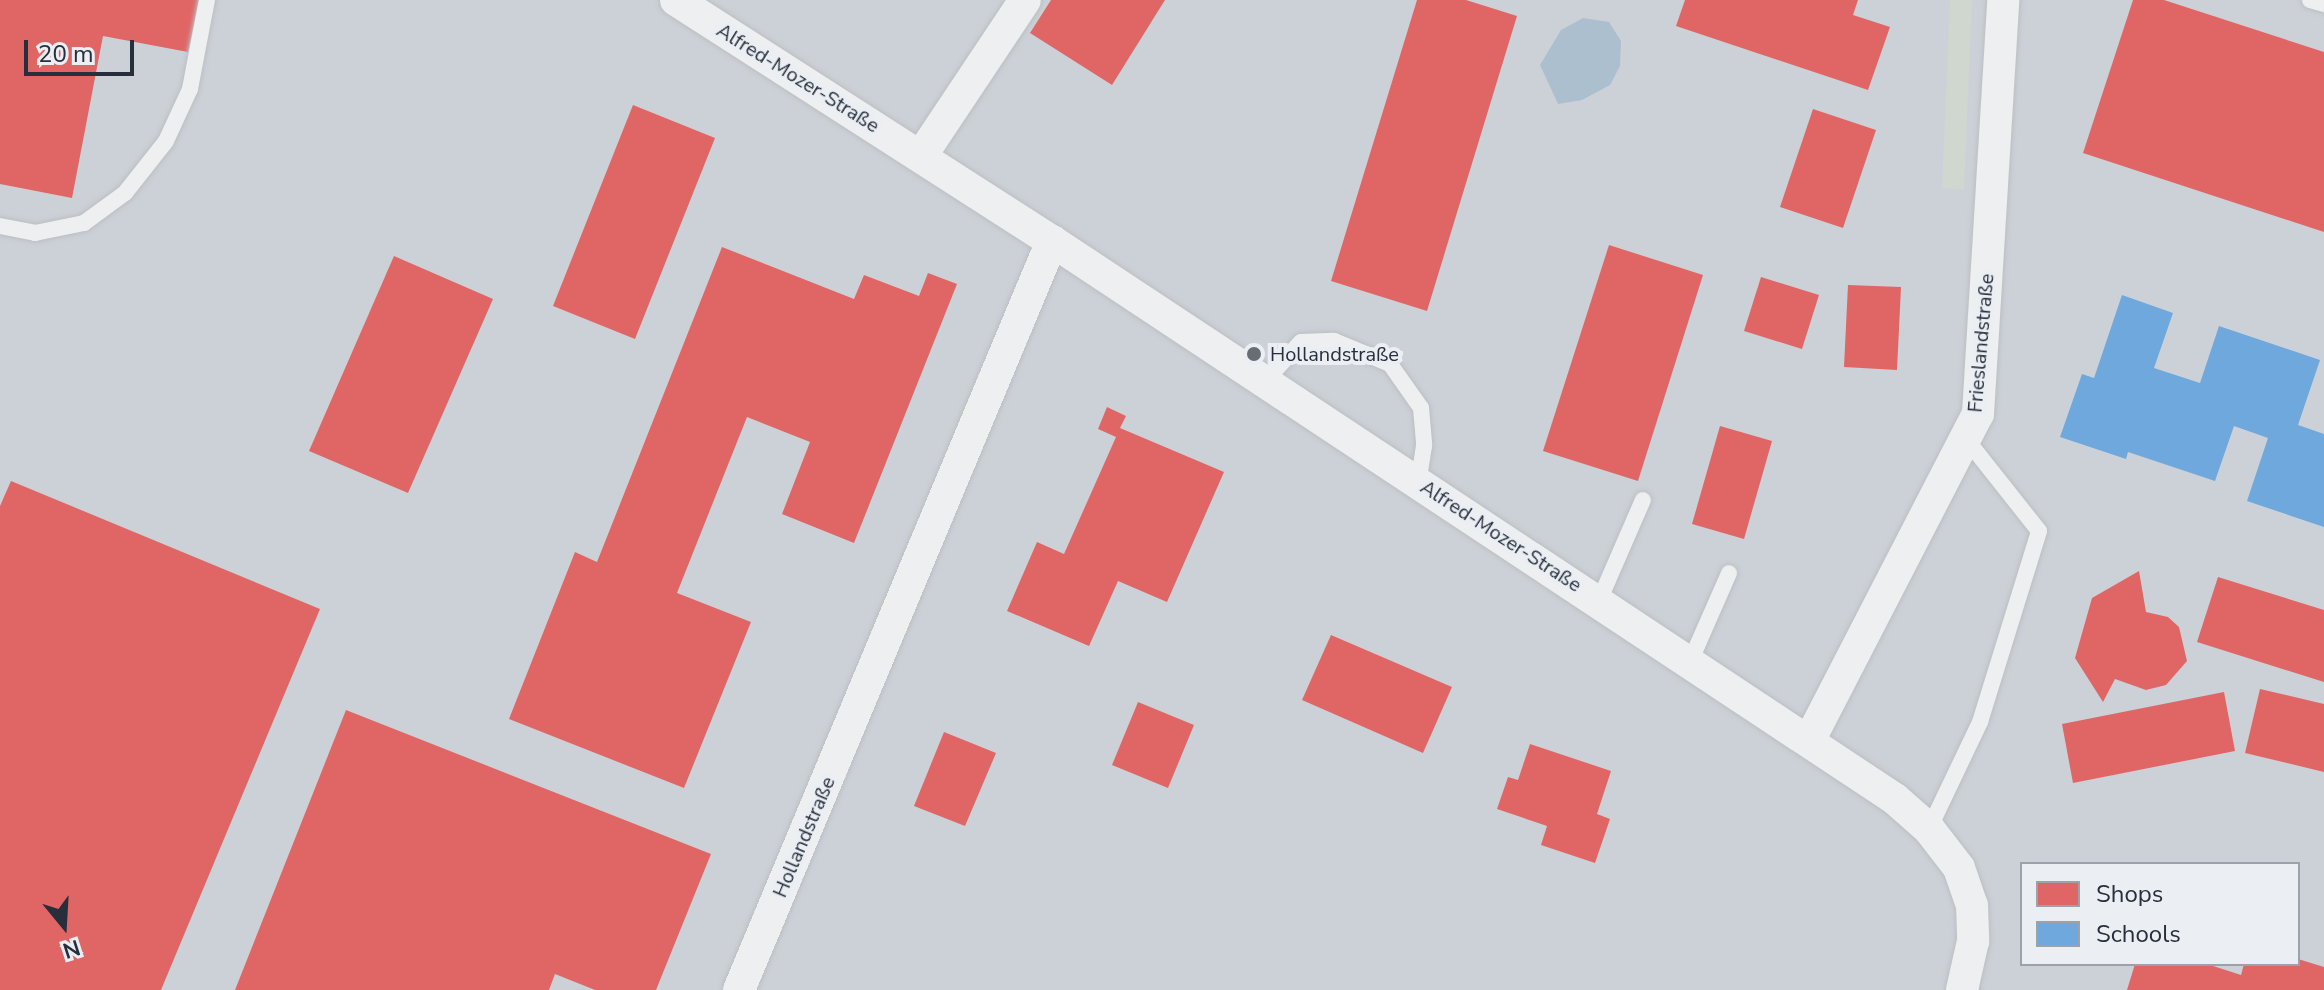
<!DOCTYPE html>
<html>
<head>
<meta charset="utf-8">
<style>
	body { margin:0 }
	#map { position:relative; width:2324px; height:990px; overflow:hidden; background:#dee1e4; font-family:"Nunito Sans",sans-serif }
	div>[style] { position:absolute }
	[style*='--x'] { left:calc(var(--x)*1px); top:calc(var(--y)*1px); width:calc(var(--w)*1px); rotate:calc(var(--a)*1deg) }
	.built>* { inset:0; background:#ccd1d7 }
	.green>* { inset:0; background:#cfd7cf }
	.water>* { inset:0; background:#acbfcf }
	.shops>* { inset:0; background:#e06666 }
	.schools>* { inset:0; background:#6fa8dc }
	.roads { filter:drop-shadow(0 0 2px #bcbfc2) drop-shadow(0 0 2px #bcbfc2) }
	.service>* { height:16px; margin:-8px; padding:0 8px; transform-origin:8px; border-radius:8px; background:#edeff0 }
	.minor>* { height:32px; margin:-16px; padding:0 16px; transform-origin:16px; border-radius:16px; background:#edeff0 }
	.dots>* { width:22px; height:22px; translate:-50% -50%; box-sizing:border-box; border:4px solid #ebeff4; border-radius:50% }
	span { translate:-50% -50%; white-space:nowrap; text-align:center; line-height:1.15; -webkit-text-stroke:8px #ebeff4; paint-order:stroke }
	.street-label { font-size:20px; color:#262f3b }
	.poi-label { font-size:20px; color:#262f3b }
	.left { translate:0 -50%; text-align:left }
	.legend { position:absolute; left:2020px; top:862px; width:280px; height:104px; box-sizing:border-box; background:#ebeff4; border:2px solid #9ca2aa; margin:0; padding:10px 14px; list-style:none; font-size:24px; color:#262f3b }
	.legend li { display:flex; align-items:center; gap:16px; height:40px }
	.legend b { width:40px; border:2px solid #9ca2aa }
	.north { position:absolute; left:24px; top:886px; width:80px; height:80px; -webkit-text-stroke:6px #ebeff4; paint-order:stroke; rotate:162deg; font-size:22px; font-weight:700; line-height:32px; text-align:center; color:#262f3b }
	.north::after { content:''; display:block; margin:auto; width:28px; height:36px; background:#262f3b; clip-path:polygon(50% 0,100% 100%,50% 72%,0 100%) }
	.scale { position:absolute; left:24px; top:40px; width:110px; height:36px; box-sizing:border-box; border:4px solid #262f3b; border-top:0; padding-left:10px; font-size:24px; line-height:28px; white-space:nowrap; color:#262f3b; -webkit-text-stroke:6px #ebeff4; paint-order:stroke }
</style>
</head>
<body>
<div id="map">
	<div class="built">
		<i style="clip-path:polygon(evenodd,0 0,2324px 0,2324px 990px,0 990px,0 0,2022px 864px,2298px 864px,2298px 964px,2022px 964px,2022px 864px)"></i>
	</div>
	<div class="green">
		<i style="clip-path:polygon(1950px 0,1972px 0,1964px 190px,1942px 188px)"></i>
	</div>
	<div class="water">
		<i style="clip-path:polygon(1583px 18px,1609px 22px,1621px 41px,1620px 66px,1610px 85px,1582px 100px,1558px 104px,1540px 65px,1561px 30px)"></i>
	</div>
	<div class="shops">
		<i style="clip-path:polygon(0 0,199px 0,188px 52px,103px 36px,72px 198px,0 184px)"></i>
		<i style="clip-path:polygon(1051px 0,1165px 0,1112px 85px,1030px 33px)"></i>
		<i style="clip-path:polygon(1417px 0,1466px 0,1517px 16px,1427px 311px,1331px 281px)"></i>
		<i style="clip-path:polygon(1685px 0,1858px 0,1853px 15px,1890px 27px,1868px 90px,1676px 26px)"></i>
		<i style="clip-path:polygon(2133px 0,2164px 0,2324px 52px,2324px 232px,2083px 153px)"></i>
		<i style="clip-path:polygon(633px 105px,715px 138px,635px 339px,553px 306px)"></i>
		<i style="clip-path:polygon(1813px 109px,1876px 130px,1843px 228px,1780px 207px)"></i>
		<i style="clip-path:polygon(1609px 245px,1703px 275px,1638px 481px,1543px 451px)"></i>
		<i style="clip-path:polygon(722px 247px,854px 299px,864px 275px,919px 296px,928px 273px,957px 284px,854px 543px,782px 514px,810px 442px,747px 417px,677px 593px,751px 622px,684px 788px,509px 719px,575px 552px,597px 562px)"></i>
		<i style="clip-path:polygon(394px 256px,493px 299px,408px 493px,309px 451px)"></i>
		<i style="clip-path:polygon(1761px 277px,1819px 295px,1802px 349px,1744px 331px)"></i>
		<i style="clip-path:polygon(1848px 285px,1901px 287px,1897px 370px,1844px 367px)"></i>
		<i style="clip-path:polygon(1107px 407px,1126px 416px,1120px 428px,1224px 472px,1167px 602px,1118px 581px,1089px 646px,1007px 611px,1037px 542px,1064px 554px,1116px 437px,1098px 429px)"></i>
		<i style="clip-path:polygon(1720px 426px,1772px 441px,1744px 539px,1692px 524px)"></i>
		<i style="clip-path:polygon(11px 481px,320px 609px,161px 990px,0 990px,0 506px)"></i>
		<i style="clip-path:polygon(2139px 571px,2146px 612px,2168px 617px,2179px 627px,2187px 661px,2166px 685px,2146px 690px,2115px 679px,2103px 702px,2075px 658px,2092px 598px)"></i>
		<i style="clip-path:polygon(2218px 577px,2324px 610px,2324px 682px,2197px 642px)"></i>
		<i style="clip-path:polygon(1331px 635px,1452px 687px,1423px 753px,1302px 700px)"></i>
		<i style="clip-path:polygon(2260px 689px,2324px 704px,2324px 772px,2245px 753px)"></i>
		<i style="clip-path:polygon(2224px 692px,2235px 751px,2073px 783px,2062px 724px)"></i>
		<i style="clip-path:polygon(1138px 702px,1194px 725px,1168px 788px,1112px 765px)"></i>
		<i style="clip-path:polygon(346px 710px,711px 854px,656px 990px,595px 990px,555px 974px,549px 990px,235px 990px)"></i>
		<i style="clip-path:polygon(944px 732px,996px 753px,965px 826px,914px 806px)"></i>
		<i style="clip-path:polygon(1530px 744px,1611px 771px,1597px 814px,1610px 819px,1595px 863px,1541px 845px,1547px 826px,1497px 809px,1508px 777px,1518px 780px)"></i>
		<i style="clip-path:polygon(2298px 959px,2324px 967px,2324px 990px,2127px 990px,2135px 964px,2207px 964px,2241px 975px,2244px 964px,2298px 964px)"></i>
	</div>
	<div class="schools">
		<i style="clip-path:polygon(2122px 295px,2173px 313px,2154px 368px,2200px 383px,2219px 326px,2320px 360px,2298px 425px,2324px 434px,2324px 527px,2247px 501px,2268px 438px,2234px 426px,2215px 481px,2128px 452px,2126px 459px,2060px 437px,2082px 374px,2094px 378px)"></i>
	</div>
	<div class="roads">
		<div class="service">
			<i style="--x:2310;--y:0;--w:15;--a:16"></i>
			<i style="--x:0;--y:226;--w:36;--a:11"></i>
			<i style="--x:35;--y:233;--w:50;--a:-11.5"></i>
			<i style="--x:84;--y:223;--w:51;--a:-36.2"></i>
			<i style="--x:125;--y:193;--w:66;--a:-51.7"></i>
			<i style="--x:166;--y:141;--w:57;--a:-65.2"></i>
			<i style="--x:190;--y:89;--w:91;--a:-79.2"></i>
			<i style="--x:1265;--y:381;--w:53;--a:-47.3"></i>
			<i style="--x:1301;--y:342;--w:33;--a:-2"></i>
			<i style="--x:1334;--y:341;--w:61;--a:22.3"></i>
			<i style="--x:1390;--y:364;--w:54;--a:54.8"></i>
			<i style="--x:1421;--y:408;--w:38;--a:85"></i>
			<i style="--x:1424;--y:446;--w:36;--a:99"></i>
			<i style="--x:1599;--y:601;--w:110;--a:-66.5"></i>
			<i style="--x:1690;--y:662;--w:97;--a:-66.3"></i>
			<i style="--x:1929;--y:829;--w:119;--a:-64.5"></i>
			<i style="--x:1980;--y:722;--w:200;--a:-72.8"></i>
			<i style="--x:2039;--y:531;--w:117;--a:-128.4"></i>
		</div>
		<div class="minor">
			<i style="--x:676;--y:0;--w:447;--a:32.7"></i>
			<i style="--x:1052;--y:241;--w:1011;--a:33.5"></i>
			<i style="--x:1895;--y:799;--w:45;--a:41.4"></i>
			<i style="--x:1929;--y:829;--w:49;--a:52.4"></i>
			<i style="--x:1959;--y:868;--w:39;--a:71"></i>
			<i style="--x:1972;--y:905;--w:36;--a:88"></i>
			<i style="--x:1973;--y:941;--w:50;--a:102.7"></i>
			<i style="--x:921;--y:156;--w:187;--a:-56.3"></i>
			<i style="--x:1809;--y:741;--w:368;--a:-62.7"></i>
			<i style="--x:1978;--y:414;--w:415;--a:-86.5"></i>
			<i style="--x:739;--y:990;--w:812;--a:-67.32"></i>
		</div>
	</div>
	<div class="dots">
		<i style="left:1254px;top:354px;background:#666d76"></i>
	</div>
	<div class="street-label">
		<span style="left:798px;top:78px;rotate:32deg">Alfred-Mozer-Straße</span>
		<span style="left:1981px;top:343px;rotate:-85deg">Frieslandstraße</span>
		<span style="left:1501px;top:536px;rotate:33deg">Alfred-Mozer-Straße</span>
		<span style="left:804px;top:837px;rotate:-67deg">Hollandstraße</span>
	</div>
	<div class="poi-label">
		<span class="left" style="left:1270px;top:354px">Hollandstraße</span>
	</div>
	<ul class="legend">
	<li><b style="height:22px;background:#e06666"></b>Shops</li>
	<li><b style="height:22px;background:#6fa8dc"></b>Schools</li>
	</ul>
	<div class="north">N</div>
	<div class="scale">20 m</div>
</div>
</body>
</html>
